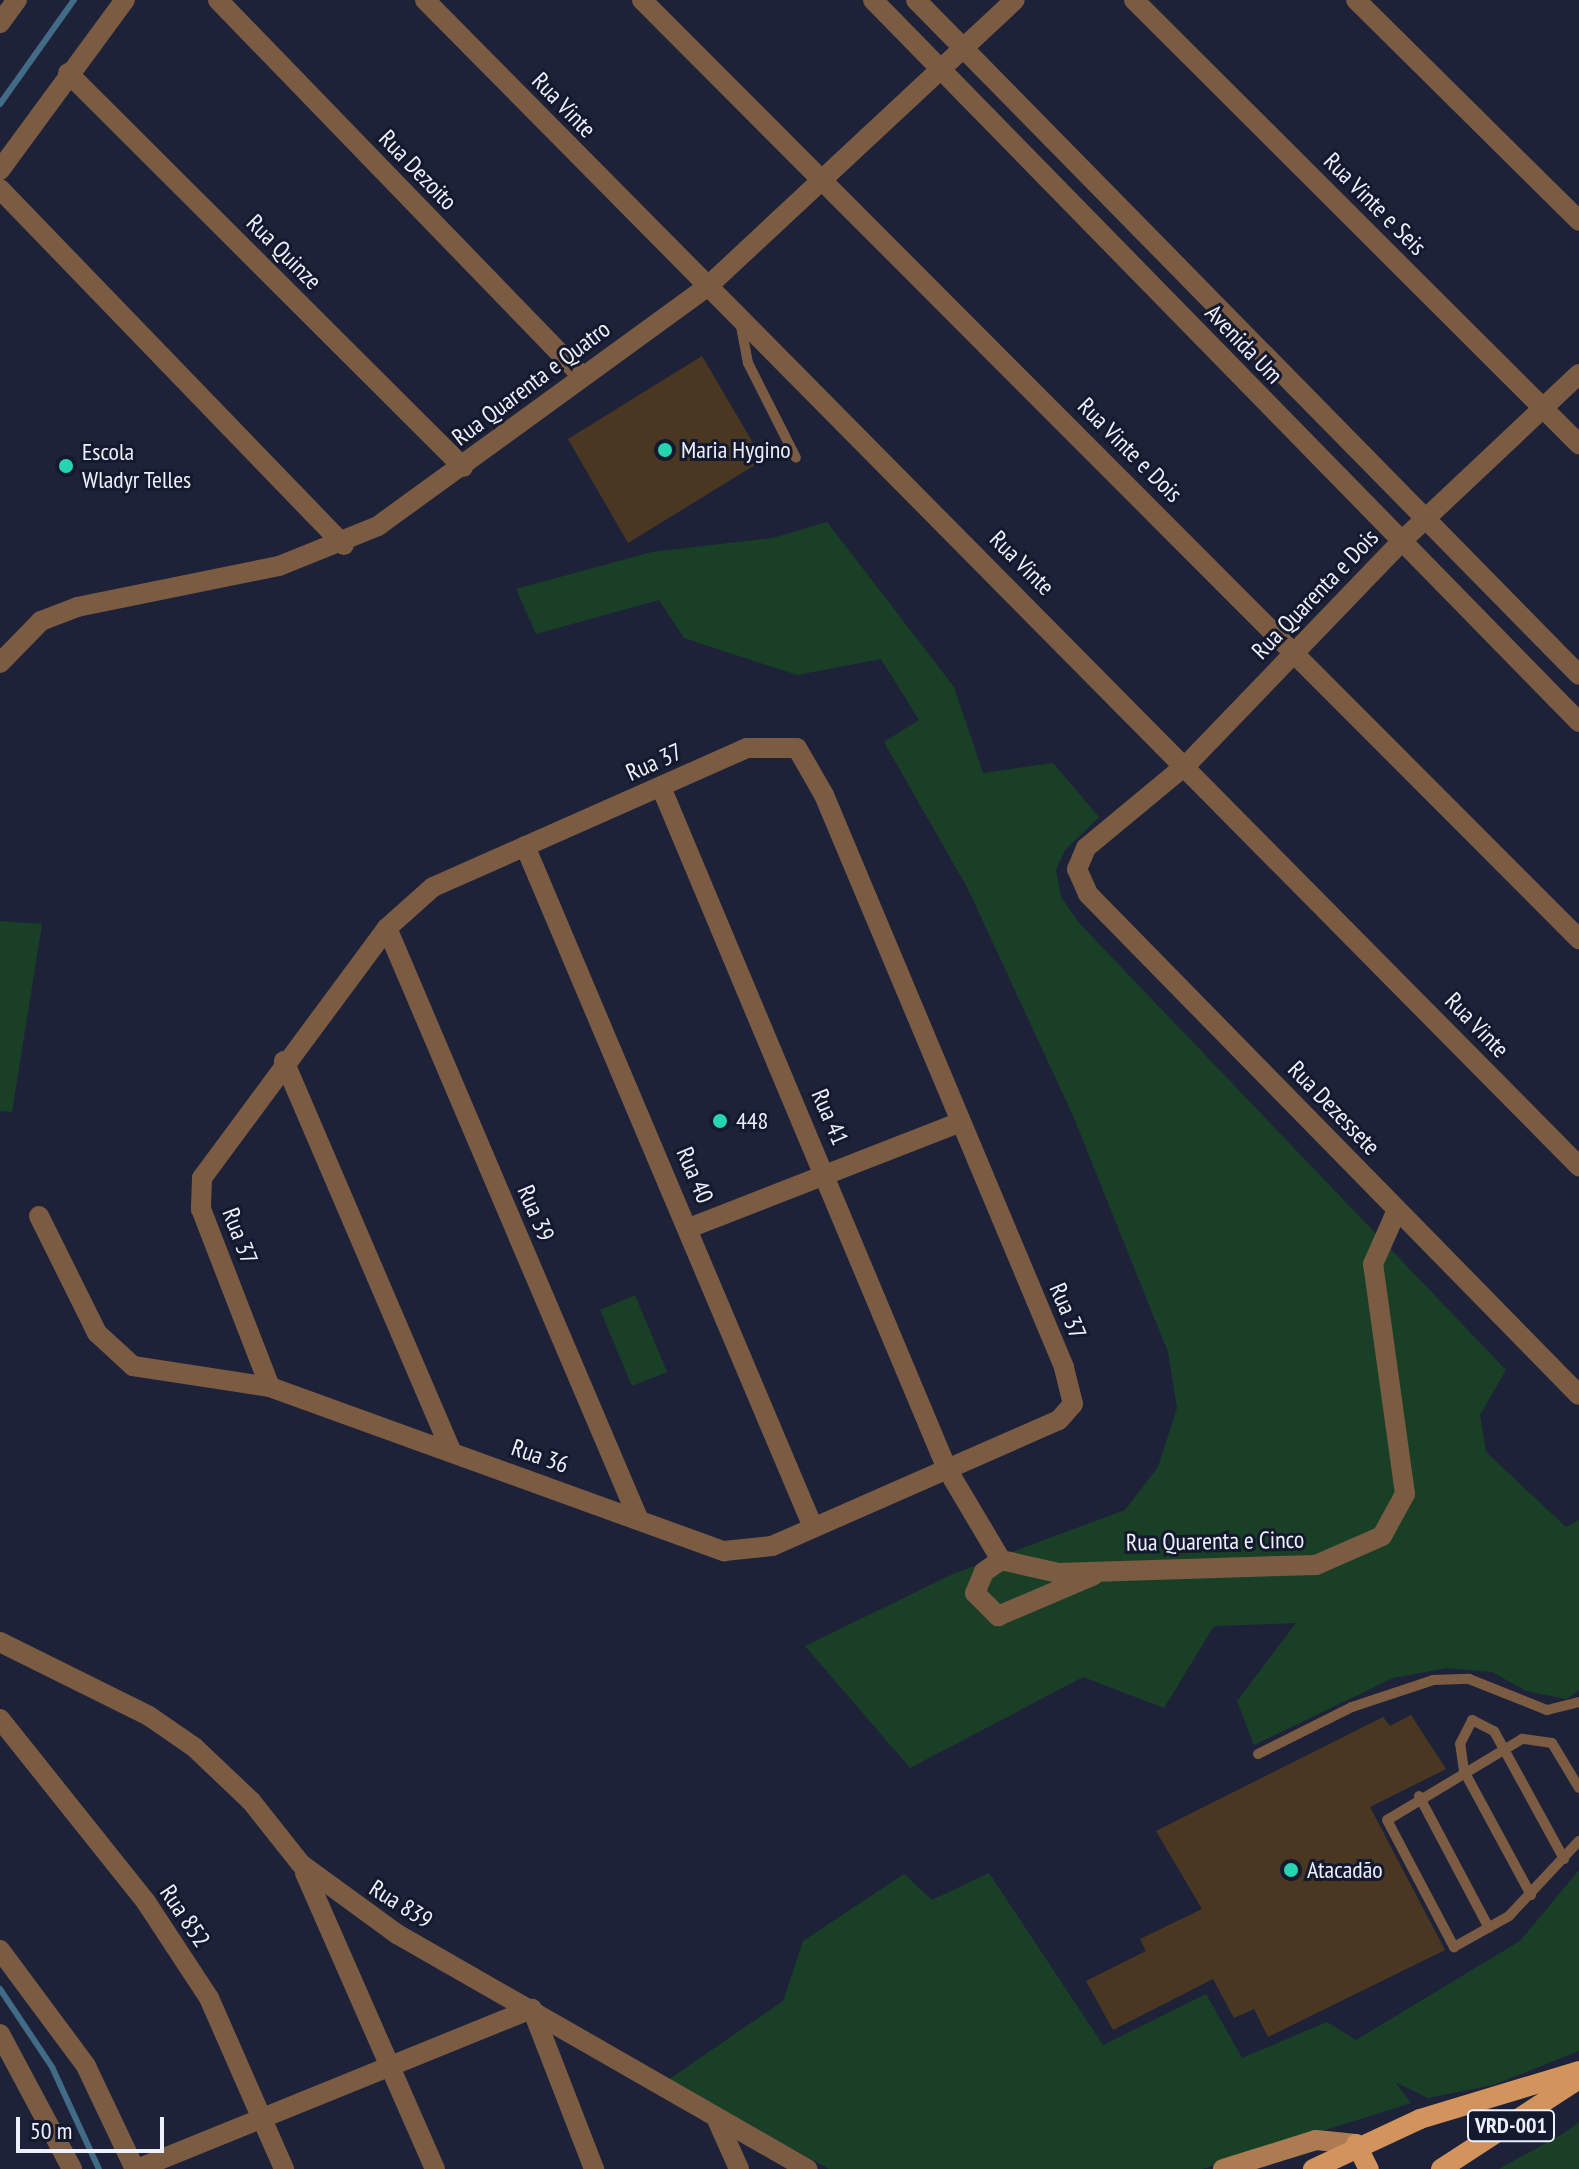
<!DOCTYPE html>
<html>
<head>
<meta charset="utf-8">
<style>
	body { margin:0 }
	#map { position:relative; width:1579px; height:2169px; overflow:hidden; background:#1d2239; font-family:"PT Sans Narrow",sans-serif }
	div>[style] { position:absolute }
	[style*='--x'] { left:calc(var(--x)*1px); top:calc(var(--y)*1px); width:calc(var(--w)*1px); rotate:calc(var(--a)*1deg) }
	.green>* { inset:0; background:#194027 }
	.stream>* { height:6px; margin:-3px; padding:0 3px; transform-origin:3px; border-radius:3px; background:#416b86 }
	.building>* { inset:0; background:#4a3722 }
	.lane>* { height:10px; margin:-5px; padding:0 5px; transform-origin:5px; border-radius:5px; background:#7b5c43 }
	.street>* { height:20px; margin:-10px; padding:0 10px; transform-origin:10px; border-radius:10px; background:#7b5c43 }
	.secondary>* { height:20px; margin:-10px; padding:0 10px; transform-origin:10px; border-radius:10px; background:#ac7b51 }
	.primary>* { height:20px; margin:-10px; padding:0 10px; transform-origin:10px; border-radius:10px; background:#d3935c }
	.dots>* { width:22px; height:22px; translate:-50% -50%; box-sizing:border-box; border:4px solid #14192e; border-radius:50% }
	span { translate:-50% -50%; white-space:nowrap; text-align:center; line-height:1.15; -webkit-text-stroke:6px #14192e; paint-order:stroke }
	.shield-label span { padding:2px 6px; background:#14192e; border:2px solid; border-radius:6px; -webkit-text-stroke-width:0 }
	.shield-label { font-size:22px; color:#edf0fd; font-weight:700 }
	.street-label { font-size:24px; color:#edf0fd }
	.poi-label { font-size:24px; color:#edf0fd }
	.left { translate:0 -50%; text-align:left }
	.scale { position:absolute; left:16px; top:2117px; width:148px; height:36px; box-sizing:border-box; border:4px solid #edf0fd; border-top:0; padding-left:10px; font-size:24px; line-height:28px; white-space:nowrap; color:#edf0fd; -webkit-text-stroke:6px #14192e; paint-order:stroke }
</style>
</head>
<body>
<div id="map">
	<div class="green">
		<i style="clip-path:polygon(827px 522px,954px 687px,983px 773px,1053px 763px,1099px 817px,1065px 850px,1056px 870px,1061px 897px,1079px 923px,1506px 1370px,1480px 1415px,1486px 1452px,1566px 1527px,1579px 1520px,1579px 1690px,1567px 1699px,1526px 1691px,1492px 1672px,1447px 1668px,1393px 1678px,1254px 1745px,1237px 1701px,1296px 1623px,1214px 1626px,1164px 1708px,1083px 1677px,910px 1768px,805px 1646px,953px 1574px,1125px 1510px,1158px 1467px,1177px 1408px,1168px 1352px,1074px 1118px,968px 889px,884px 742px,919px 720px,881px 659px,797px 675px,684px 638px,659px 600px,536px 634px,516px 589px,652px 552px,773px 538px)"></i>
		<i style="clip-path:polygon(0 921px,42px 924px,12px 1112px,0 1111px)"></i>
		<i style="clip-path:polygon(635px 1295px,667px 1372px,632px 1386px,600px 1310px)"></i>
		<i style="clip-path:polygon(1579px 1870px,1579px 2051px,1493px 2085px,1428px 2098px,1395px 2082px,1411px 2103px,1202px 2169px,829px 2169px,668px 2080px,783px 2001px,803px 1941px,904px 1874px,932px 1900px,989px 1873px,1103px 2045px,1206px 1994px,1242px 2058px,1327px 2022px,1356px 2040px,1520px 1941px)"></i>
		<i style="clip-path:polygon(1579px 2122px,1579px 2169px,1499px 2169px,1564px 2133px)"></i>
	</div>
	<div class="stream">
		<i style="--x:0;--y:104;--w:128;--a:-54.6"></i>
		<i style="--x:0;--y:1989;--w:94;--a:56.3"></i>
		<i style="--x:52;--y:2067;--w:112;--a:65.3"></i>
	</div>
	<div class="building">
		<i style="clip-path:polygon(702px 356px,763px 460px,628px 543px,568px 439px)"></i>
		<i style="clip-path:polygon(1411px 1715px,1446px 1769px,1370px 1807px,1445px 1950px,1268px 2037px,1254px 2009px,1234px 2018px,1213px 1979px,1113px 2030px,1086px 1981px,1146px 1951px,1140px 1939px,1202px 1909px,1156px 1831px,1383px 1717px,1390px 1726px)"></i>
	</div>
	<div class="lane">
		<i style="--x:740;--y:321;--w:43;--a:79.2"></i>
		<i style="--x:748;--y:363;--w:106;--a:63.2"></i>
		<i style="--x:1258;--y:1754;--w:105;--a:-26.6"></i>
		<i style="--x:1352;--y:1707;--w:85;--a:-18.4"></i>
		<i style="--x:1433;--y:1680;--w:36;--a:-2"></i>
		<i style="--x:1469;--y:1679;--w:84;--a:21.7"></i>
		<i style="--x:1547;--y:1710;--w:33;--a:-14"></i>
		<i style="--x:1579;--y:1788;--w:52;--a:-121"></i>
		<i style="--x:1552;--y:1743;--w:30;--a:-172"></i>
		<i style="--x:1522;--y:1739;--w:157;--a:149"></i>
		<i style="--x:1387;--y:1820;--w:144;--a:62.2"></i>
		<i style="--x:1454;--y:1947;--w:63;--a:-29.4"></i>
		<i style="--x:1509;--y:1916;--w:103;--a:-47"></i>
		<i style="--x:1419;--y:1796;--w:149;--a:62.1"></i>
		<i style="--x:1531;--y:1895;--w:141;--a:-118.4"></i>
		<i style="--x:1464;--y:1771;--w:27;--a:-98"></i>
		<i style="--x:1460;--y:1744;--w:27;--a:-63"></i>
		<i style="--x:1472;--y:1720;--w:25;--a:27"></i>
		<i style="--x:1494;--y:1731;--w:146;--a:61.3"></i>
	</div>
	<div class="street">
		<i style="--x:218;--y:0;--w:523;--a:45.93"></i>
		<i style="--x:425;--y:0;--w:1641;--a:45.3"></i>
		<i style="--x:642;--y:0;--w:1327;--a:45.06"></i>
		<i style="--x:873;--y:0;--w:1010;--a:45.64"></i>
		<i style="--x:916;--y:0;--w:946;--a:45.51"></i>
		<i style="--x:1134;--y:0;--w:629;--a:44.94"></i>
		<i style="--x:1356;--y:0;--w:314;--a:44.7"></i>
		<i style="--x:0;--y:23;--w:29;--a:-54"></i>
		<i style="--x:68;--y:73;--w:558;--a:44.93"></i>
		<i style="--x:0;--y:170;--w:211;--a:-53.7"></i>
		<i style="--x:0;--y:189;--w:495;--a:46"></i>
		<i style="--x:1579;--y:374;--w:245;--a:136.7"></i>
		<i style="--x:1401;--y:542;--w:308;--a:133.9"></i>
		<i style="--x:1187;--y:764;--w:131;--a:140.3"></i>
		<i style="--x:1086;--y:848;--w:23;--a:113"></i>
		<i style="--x:1077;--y:869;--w:27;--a:66"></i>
		<i style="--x:1088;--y:894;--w:701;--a:45.58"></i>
		<i style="--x:0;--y:663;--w:59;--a:-45.7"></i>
		<i style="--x:41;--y:621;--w:39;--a:-21"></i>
		<i style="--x:77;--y:607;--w:206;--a:-11.5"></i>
		<i style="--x:279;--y:566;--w:107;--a:-22"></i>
		<i style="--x:378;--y:526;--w:405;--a:-36"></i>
		<i style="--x:706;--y:288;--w:422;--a:-43"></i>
		<i style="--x:661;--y:787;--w:740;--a:67.25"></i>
		<i style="--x:947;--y:1469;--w:106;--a:59.3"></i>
		<i style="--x:1001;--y:1560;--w:58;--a:12.8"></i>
		<i style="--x:1058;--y:1573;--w:258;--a:-1.8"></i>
		<i style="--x:1316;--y:1565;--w:72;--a:-23.7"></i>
		<i style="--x:1382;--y:1536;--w:48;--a:-61.3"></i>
		<i style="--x:1405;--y:1494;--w:232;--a:-97.9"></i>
		<i style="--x:1373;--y:1264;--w:59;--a:-66"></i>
		<i style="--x:525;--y:846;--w:739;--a:67.08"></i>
		<i style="--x:387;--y:928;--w:641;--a:66.95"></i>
		<i style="--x:284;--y:1061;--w:426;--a:66.8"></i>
		<i style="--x:39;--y:1216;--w:131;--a:63.6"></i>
		<i style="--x:97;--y:1333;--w:49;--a:42.5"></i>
		<i style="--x:133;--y:1366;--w:139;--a:8.7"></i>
		<i style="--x:270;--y:1387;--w:483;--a:19.9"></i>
		<i style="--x:724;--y:1551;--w:48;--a:-5.9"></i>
		<i style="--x:772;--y:1546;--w:313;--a:-23.7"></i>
		<i style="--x:1059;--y:1420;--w:21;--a:-49"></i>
		<i style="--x:1073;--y:1404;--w:38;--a:-104"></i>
		<i style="--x:1064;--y:1367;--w:620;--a:-112.76"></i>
		<i style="--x:824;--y:795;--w:54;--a:-119.9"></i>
		<i style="--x:797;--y:748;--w:50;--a:180"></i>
		<i style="--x:747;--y:748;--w:343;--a:156.1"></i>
		<i style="--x:433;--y:887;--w:62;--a:138.3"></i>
		<i style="--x:387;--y:928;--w:311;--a:126.5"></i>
		<i style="--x:202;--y:1178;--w:31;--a:92"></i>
		<i style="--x:201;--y:1209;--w:191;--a:68.8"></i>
		<i style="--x:689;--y:1228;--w:290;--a:-21.3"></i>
		<i style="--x:1001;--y:1560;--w:21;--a:145"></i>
		<i style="--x:984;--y:1572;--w:23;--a:113"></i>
		<i style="--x:975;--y:1593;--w:33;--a:45"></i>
		<i style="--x:998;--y:1616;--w:104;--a:-23.1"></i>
		<i style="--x:0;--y:1642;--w:166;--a:26.4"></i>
		<i style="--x:149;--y:1716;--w:55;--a:34.6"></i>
		<i style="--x:194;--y:1747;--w:79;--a:43.5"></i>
		<i style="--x:251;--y:1801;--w:80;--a:51.6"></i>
		<i style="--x:301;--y:1864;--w:119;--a:36.1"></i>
		<i style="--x:397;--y:1934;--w:473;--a:29.8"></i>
		<i style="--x:0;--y:1719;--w:234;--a:51.4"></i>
		<i style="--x:146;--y:1902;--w:115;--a:56.7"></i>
		<i style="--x:209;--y:1998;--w:187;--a:66.3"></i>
		<i style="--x:305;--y:1873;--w:323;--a:66.3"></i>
		<i style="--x:0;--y:1950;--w:144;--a:53.4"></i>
		<i style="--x:86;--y:2066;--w:114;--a:64.6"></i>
		<i style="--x:0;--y:2034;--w:153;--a:61.9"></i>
		<i style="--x:718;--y:2122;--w:51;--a:65.9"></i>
		<i style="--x:137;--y:2169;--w:426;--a:-22.1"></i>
		<i style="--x:532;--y:2009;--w:172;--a:68.8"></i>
	</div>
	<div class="secondary">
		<i style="--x:1223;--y:2169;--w:97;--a:-17.3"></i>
		<i style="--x:1316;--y:2140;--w:40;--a:5.7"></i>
	</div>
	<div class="primary">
		<i style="--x:1356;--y:2144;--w:28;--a:63"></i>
		<i style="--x:1313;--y:2169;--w:118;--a:-25"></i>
		<i style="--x:1420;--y:2119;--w:166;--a:-16.8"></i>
		<i style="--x:1441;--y:2169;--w:165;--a:-33.1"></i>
	</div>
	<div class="dots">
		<i style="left:665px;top:450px;background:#26d5ae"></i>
		<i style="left:66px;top:466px;background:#26d5ae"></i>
		<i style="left:720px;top:1121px;background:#26d5ae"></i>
		<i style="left:1291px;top:1870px;background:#26d5ae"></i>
	</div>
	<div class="shield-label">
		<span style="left:1511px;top:2126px">VRD-001</span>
	</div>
	<div class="street-label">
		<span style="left:564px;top:105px;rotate:46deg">Rua Vinte</span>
		<span style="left:418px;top:170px;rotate:46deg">Rua Dezoito</span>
		<span style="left:1375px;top:204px;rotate:45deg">Rua Vinte e Seis</span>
		<span style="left:284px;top:252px;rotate:45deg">Rua Quinze</span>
		<span style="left:1244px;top:344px;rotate:46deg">Avenida Um</span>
		<span style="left:531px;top:383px;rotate:-37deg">Rua Quarenta e Quatro</span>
		<span style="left:1130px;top:450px;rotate:45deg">Rua Vinte e Dois</span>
		<span style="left:1022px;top:563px;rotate:45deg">Rua Vinte</span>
		<span style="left:1315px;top:594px;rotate:-46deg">Rua Quarenta e Dois</span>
		<span style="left:654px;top:762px;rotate:-24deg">Rua 37</span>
		<span style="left:1477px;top:1025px;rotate:46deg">Rua Vinte</span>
		<span style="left:1334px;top:1108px;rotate:46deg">Rua Dezessete</span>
		<span style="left:830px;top:1117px;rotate:67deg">Rua 41</span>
		<span style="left:695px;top:1175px;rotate:67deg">Rua 40</span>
		<span style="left:536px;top:1213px;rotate:67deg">Rua 39</span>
		<span style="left:240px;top:1236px;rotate:69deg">Rua 37</span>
		<span style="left:1068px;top:1311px;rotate:67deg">Rua 37</span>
		<span style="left:540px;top:1456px;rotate:19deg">Rua 36</span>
		<span style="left:1215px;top:1541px;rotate:-1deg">Rua Quarenta e Cinco</span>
		<span style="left:401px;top:1904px;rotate:32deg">Rua 839</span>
		<span style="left:185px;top:1916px;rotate:56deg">Rua 852</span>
	</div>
	<div class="poi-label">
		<span class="left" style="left:681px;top:450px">Maria Hygino</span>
		<span class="left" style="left:82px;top:466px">Escola<br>Wladyr Telles</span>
		<span class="left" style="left:736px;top:1121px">448</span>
		<span class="left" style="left:1307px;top:1870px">Atacadão</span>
	</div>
	<div class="scale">50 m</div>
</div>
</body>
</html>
